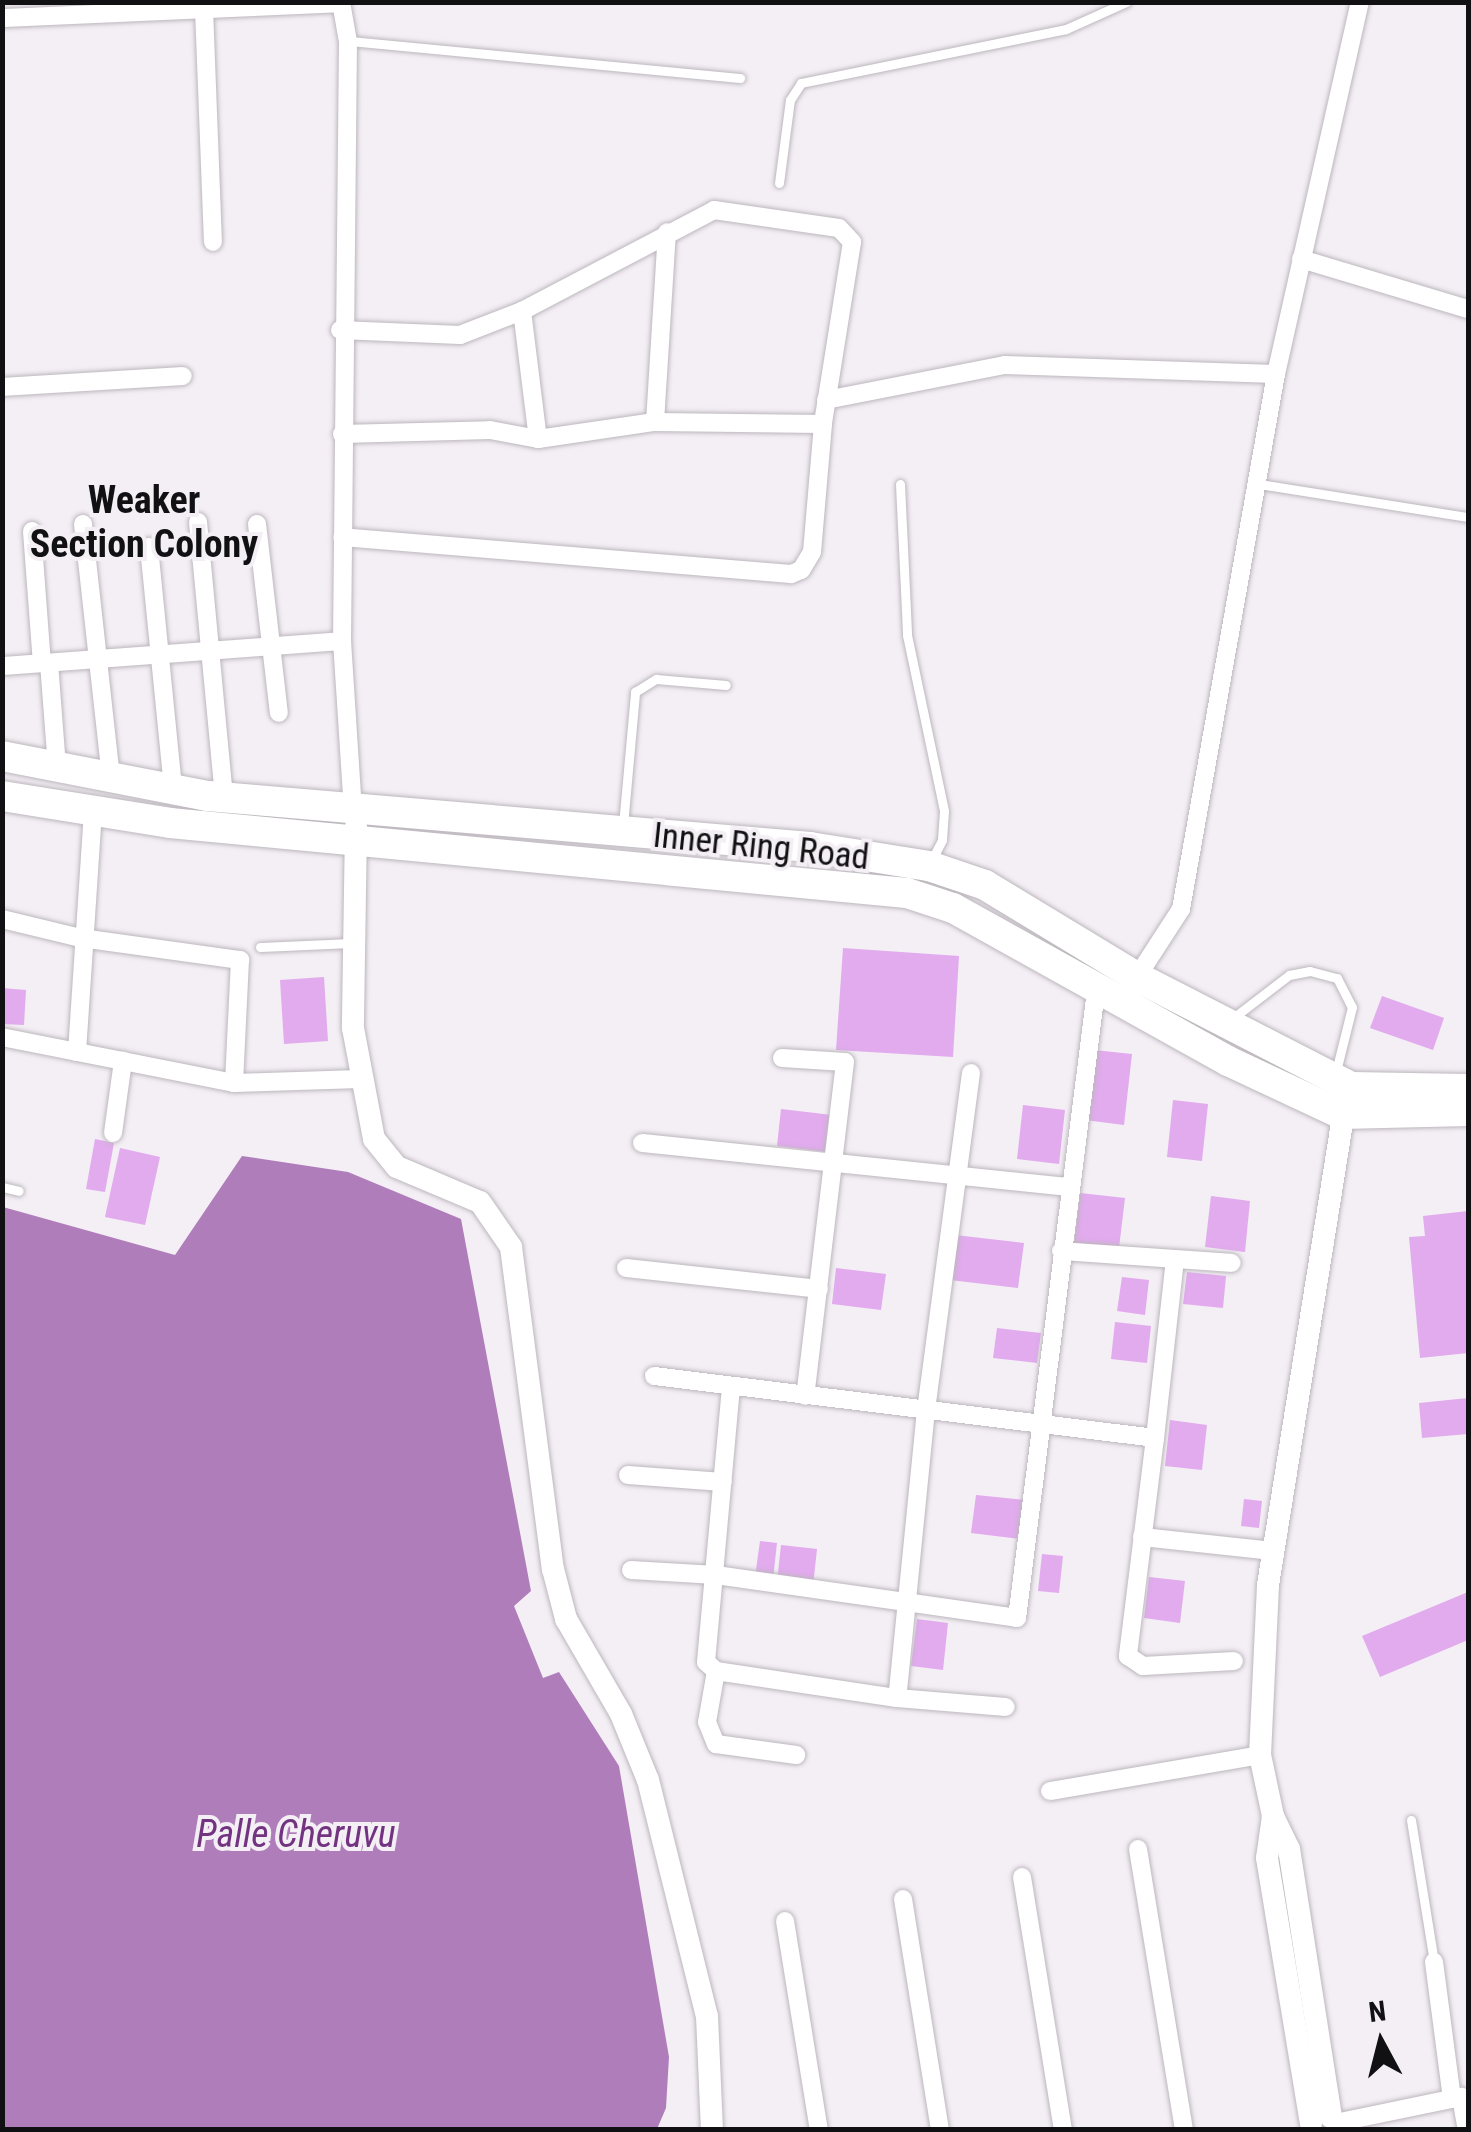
<!DOCTYPE html>
<html>
<head>
<meta charset="utf-8">
<style>
	body { margin:0 }
	#map { position:relative; width:1471px; height:2132px; overflow:hidden; background:#f4eef5; font-family:"Roboto Condensed",sans-serif }
	div>[style] { position:absolute }
	[style*='--x'] { left:calc(var(--x)*1px); top:calc(var(--y)*1px); width:calc(var(--w)*1px); rotate:calc(var(--a)*1deg) }
	.water>* { inset:0; background:#b07dbb }
	.building>* { inset:0; background:#e1abed }
	.roads { filter:drop-shadow(0 0 2px #bcb7bd) drop-shadow(0 0 2px #bcb7bd) }
	.service>* { height:9px; margin:-4.5px; padding:0 4.5px; transform-origin:4.5px; border-radius:4.5px; background:#fff }
	.minor>* { height:18px; margin:-9px; padding:0 9px; transform-origin:9px; border-radius:9px; background:#fff }
	.tertiary>* { height:22px; margin:-11px; padding:0 11px; transform-origin:11px; border-radius:11px; background:#fff }
	.trunk>* { height:30px; margin:-15px; padding:0 15px; transform-origin:15px; border-radius:15px; background:#fff }
	span { translate:-50% -50%; white-space:nowrap; text-align:center; line-height:1.15; -webkit-text-stroke:8px #f4eef5; paint-order:stroke }
	.street-label { font-size:35px; color:#111012 }
	.neighbourhood-label { font-size:38px; color:#111012; font-weight:700 }
	.water-label { font-size:38px; color:#723380; font-style:italic }
	.frame { position:absolute; inset:0; border:5px solid #111012; pointer-events:none }
	.north { position:absolute; left:1331px; top:1992px; width:100px; height:100px; -webkit-text-stroke:8px #f4eef5; paint-order:stroke; rotate:353deg; font-size:28px; font-weight:700; line-height:40px; text-align:center; color:#111012 }
	.north::after { content:''; display:block; margin:auto; width:35px; height:45px; background:#111012; clip-path:polygon(50% 0,100% 100%,50% 72%,0 100%) }
</style>
</head>
<body>
<div id="map">
	<div class="water">
		<i style="clip-path:polygon(242px 1156px,348px 1172px,461px 1219px,531px 1591px,514px 1606px,543px 1678px,559px 1672px,619px 1766px,669px 2057px,666px 2108px,657px 2129px,3px 2129px,3px 1207px,175px 1255px)"></i>
	</div>
	<div class="building">
		<i style="clip-path:polygon(843px 948px,959px 956px,953px 1057px,836px 1050px)"></i>
		<i style="clip-path:polygon(324px 977px,328px 1041px,284px 1044px,280px 980px)"></i>
		<i style="clip-path:polygon(2px 988px,26px 990px,24px 1025px,2px 1024px)"></i>
		<i style="clip-path:polygon(1382px 996px,1444px 1018px,1433px 1050px,1370px 1028px)"></i>
		<i style="clip-path:polygon(1094px 1050px,1132px 1054px,1124px 1125px,1085px 1120px)"></i>
		<i style="clip-path:polygon(1173px 1100px,1208px 1104px,1202px 1161px,1167px 1157px)"></i>
		<i style="clip-path:polygon(1023px 1105px,1065px 1110px,1059px 1164px,1017px 1159px)"></i>
		<i style="clip-path:polygon(781px 1109px,832px 1115px,828px 1152px,777px 1146px)"></i>
		<i style="clip-path:polygon(95px 1139px,114px 1143px,105px 1192px,86px 1189px)"></i>
		<i style="clip-path:polygon(120px 1148px,160px 1157px,145px 1225px,105px 1217px)"></i>
		<i style="clip-path:polygon(1080px 1193px,1125px 1198px,1119px 1248px,1074px 1243px)"></i>
		<i style="clip-path:polygon(1211px 1196px,1250px 1201px,1245px 1252px,1205px 1247px)"></i>
		<i style="clip-path:polygon(1468px 1211px,1468px 1353px,1420px 1358px,1409px 1237px,1425px 1236px,1423px 1216px)"></i>
		<i style="clip-path:polygon(955px 1235px,1024px 1243px,1018px 1288px,950px 1280px)"></i>
		<i style="clip-path:polygon(836px 1268px,886px 1274px,881px 1310px,832px 1304px)"></i>
		<i style="clip-path:polygon(1187px 1272px,1226px 1276px,1223px 1308px,1183px 1304px)"></i>
		<i style="clip-path:polygon(1122px 1277px,1149px 1280px,1145px 1315px,1117px 1311px)"></i>
		<i style="clip-path:polygon(1115px 1322px,1151px 1326px,1147px 1363px,1111px 1359px)"></i>
		<i style="clip-path:polygon(997px 1328px,1041px 1333px,1037px 1363px,993px 1358px)"></i>
		<i style="clip-path:polygon(1468px 1398px,1468px 1434px,1422px 1438px,1419px 1403px)"></i>
		<i style="clip-path:polygon(1170px 1420px,1207px 1425px,1202px 1470px,1165px 1466px)"></i>
		<i style="clip-path:polygon(976px 1495px,1025px 1500px,1021px 1539px,971px 1533px)"></i>
		<i style="clip-path:polygon(1244px 1499px,1262px 1501px,1259px 1528px,1241px 1526px)"></i>
		<i style="clip-path:polygon(760px 1541px,777px 1543px,773px 1579px,755px 1577px)"></i>
		<i style="clip-path:polygon(781px 1545px,817px 1549px,813px 1586px,777px 1582px)"></i>
		<i style="clip-path:polygon(1042px 1554px,1063px 1556px,1059px 1593px,1038px 1591px)"></i>
		<i style="clip-path:polygon(1149px 1577px,1185px 1581px,1180px 1623px,1144px 1618px)"></i>
		<i style="clip-path:polygon(1468px 1592px,1468px 1640px,1380px 1677px,1362px 1636px)"></i>
		<i style="clip-path:polygon(917px 1619px,948px 1623px,943px 1670px,911px 1666px)"></i>
	</div>
	<div class="roads">
		<div class="service">
			<i style="--x:349;--y:41;--w:393;--a:5.4"></i>
			<i style="--x:779;--y:183;--w:84;--a:-82.5"></i>
			<i style="--x:790;--y:100;--w:20;--a:-57"></i>
			<i style="--x:801;--y:83;--w:270;--a:-11.5"></i>
			<i style="--x:1066;--y:29;--w:66;--a:-24.2"></i>
			<i style="--x:900;--y:484;--w:151;--a:87.3"></i>
			<i style="--x:907;--y:635;--w:180;--a:78.1"></i>
			<i style="--x:944;--y:811;--w:29;--a:94"></i>
			<i style="--x:942;--y:840;--w:22;--a:117"></i>
			<i style="--x:1259;--y:484;--w:212;--a:9"></i>
			<i style="--x:623;--y:825;--w:134;--a:-84.8"></i>
			<i style="--x:635;--y:692;--w:25;--a:-32"></i>
			<i style="--x:656;--y:679;--w:70;--a:4.9"></i>
			<i style="--x:260;--y:947;--w:92;--a:-2.5"></i>
			<i style="--x:1233;--y:1018;--w:71;--a:-37.5"></i>
			<i style="--x:1289;--y:975;--w:21;--a:-11"></i>
			<i style="--x:1310;--y:971;--w:28;--a:15"></i>
			<i style="--x:1337;--y:978;--w:33;--a:63"></i>
			<i style="--x:1352;--y:1007;--w:66;--a:104"></i>
			<i style="--x:2;--y:1187;--w:17;--a:13"></i>
			<i style="--x:1411;--y:1820;--w:144;--a:80.8"></i>
		</div>
		<div class="minor">
			<i style="--x:341;--y:2;--w:40;--a:80"></i>
			<i style="--x:348;--y:41;--w:600;--a:90.57"></i>
			<i style="--x:342;--y:641;--w:171;--a:86.3"></i>
			<i style="--x:204;--y:9;--w:233;--a:87.8"></i>
			<i style="--x:2;--y:18;--w:339;--a:-2.5"></i>
			<i style="--x:1301;--y:259;--w:174;--a:16.7"></i>
			<i style="--x:522;--y:311;--w:129;--a:82.9"></i>
			<i style="--x:340;--y:330;--w:120;--a:2.4"></i>
			<i style="--x:460;--y:335;--w:66;--a:-21.2"></i>
			<i style="--x:522;--y:311;--w:217;--a:-27.7"></i>
			<i style="--x:714;--y:210;--w:126;--a:8.2"></i>
			<i style="--x:839;--y:228;--w:19;--a:47"></i>
			<i style="--x:852;--y:242;--w:184;--a:99.1"></i>
			<i style="--x:823;--y:424;--w:128;--a:94.9"></i>
			<i style="--x:812;--y:552;--w:21;--a:121"></i>
			<i style="--x:801;--y:570;--w:11;--a:158"></i>
			<i style="--x:791;--y:574;--w:450;--a:-175.3"></i>
			<i style="--x:2;--y:387;--w:181;--a:-3.5"></i>
			<i style="--x:826;--y:400;--w:182;--a:-11.1"></i>
			<i style="--x:1005;--y:365;--w:271;--a:1.9"></i>
			<i style="--x:655;--y:422;--w:190;--a:-86.4"></i>
			<i style="--x:342;--y:434;--w:148;--a:-1.5"></i>
			<i style="--x:490;--y:430;--w:49;--a:10.6"></i>
			<i style="--x:538;--y:439;--w:118;--a:-8.3"></i>
			<i style="--x:655;--y:422;--w:168;--a:0.7"></i>
			<i style="--x:198;--y:522;--w:277;--a:84.6"></i>
			<i style="--x:83;--y:524;--w:255;--a:83.7"></i>
			<i style="--x:257;--y:524;--w:190;--a:83.4"></i>
			<i style="--x:32;--y:531;--w:132;--a:85.7"></i>
			<i style="--x:149;--y:547;--w:243;--a:84.3"></i>
			<i style="--x:49;--y:663;--w:104;--a:85.6"></i>
			<i style="--x:2;--y:666;--w:341;--a:-4.2"></i>
			<i style="--x:2;--y:919;--w:81;--a:13.5"></i>
			<i style="--x:81;--y:938;--w:161;--a:7.9"></i>
			<i style="--x:240;--y:960;--w:123;--a:92.8"></i>
			<i style="--x:234;--y:1083;--w:237;--a:-168.8"></i>
			<i style="--x:1128;--y:978;--w:9;--a:-6"></i>
			<i style="--x:1137;--y:977;--w:81;--a:-57.1"></i>
			<i style="--x:1181;--y:909;--w:543;--a:-79.93"></i>
			<i style="--x:1276;--y:374;--w:381;--a:-77.3"></i>
			<i style="--x:77;--y:1052;--w:243;--a:-86.2"></i>
			<i style="--x:782;--y:1058;--w:63;--a:3.6"></i>
			<i style="--x:845;--y:1062;--w:336;--a:96.8"></i>
			<i style="--x:971;--y:1073;--w:340;--a:97.6"></i>
			<i style="--x:926;--y:1410;--w:289;--a:95.7"></i>
			<i style="--x:897;--y:1698;--w:109;--a:4.7"></i>
			<i style="--x:234;--y:1083;--w:126;--a:-1.8"></i>
			<i style="--x:113;--y:1133;--w:73;--a:-82.1"></i>
			<i style="--x:642;--y:1143;--w:428;--a:5.9"></i>
			<i style="--x:1061;--y:1251;--w:171;--a:4"></i>
			<i style="--x:626;--y:1268;--w:194;--a:6.2"></i>
			<i style="--x:654;--y:1376;--w:505;--a:7.05"></i>
			<i style="--x:1155;--y:1438;--w:220;--a:97.1"></i>
			<i style="--x:1128;--y:1656;--w:18;--a:34"></i>
			<i style="--x:1143;--y:1666;--w:91;--a:-3.1"></i>
			<i style="--x:731;--y:1387;--w:276;--a:95.2"></i>
			<i style="--x:706;--y:1662;--w:13;--a:42"></i>
			<i style="--x:716;--y:1671;--w:183;--a:8.5"></i>
			<i style="--x:1155;--y:1438;--w:180;--a:-83.6"></i>
			<i style="--x:628;--y:1475;--w:95;--a:4.2"></i>
			<i style="--x:1142;--y:1537;--w:132;--a:6.1"></i>
			<i style="--x:631;--y:1570;--w:85;--a:3.4"></i>
			<i style="--x:716;--y:1575;--w:304;--a:8.1"></i>
			<i style="--x:1017;--y:1618;--w:640;--a:-82.82"></i>
			<i style="--x:716;--y:1671;--w:52;--a:100"></i>
			<i style="--x:707;--y:1722;--w:24;--a:68"></i>
			<i style="--x:716;--y:1744;--w:81;--a:7.8"></i>
			<i style="--x:1050;--y:1791;--w:213;--a:-9.7"></i>
			<i style="--x:1138;--y:1849;--w:285;--a:80.7"></i>
			<i style="--x:1022;--y:1877;--w:256;--a:80.8"></i>
			<i style="--x:903;--y:1899;--w:234;--a:80.9"></i>
			<i style="--x:785;--y:1921;--w:212;--a:80.8"></i>
			<i style="--x:1434;--y:1962;--w:138;--a:82.5"></i>
			<i style="--x:1340;--y:2122;--w:124;--a:-11.7"></i>
			<i style="--x:1461;--y:2097;--w:34;--a:80"></i>
		</div>
		<div class="tertiary">
			<i style="--x:356;--y:827;--w:201;--a:90.9"></i>
			<i style="--x:353;--y:1028;--w:113;--a:79.3"></i>
			<i style="--x:374;--y:1139;--w:36;--a:51"></i>
			<i style="--x:397;--y:1167;--w:90;--a:22.9"></i>
			<i style="--x:480;--y:1202;--w:55;--a:55.4"></i>
			<i style="--x:511;--y:1247;--w:325;--a:82.6"></i>
			<i style="--x:553;--y:1569;--w:52;--a:75.4"></i>
			<i style="--x:566;--y:1619;--w:110;--a:59.9"></i>
			<i style="--x:621;--y:1714;--w:71;--a:67.8"></i>
			<i style="--x:648;--y:1780;--w:243;--a:76"></i>
			<i style="--x:707;--y:2016;--w:114;--a:87.5"></i>
			<i style="--x:1273;--y:1816;--w:42;--a:98.1"></i>
			<i style="--x:1267;--y:1858;--w:269;--a:80.6"></i>
			<i style="--x:1331;--y:2117;--w:271;--a:-98.9"></i>
			<i style="--x:1289;--y:1849;--w:37;--a:-116"></i>
			<i style="--x:1273;--y:1816;--w:62;--a:-102"></i>
			<i style="--x:1260;--y:1755;--w:170;--a:-87.3"></i>
			<i style="--x:1268;--y:1585;--w:491;--a:-80.9"></i>
		</div>
		<div class="trunk">
			<i style="--x:2;--y:756;--w:210;--a:11"></i>
			<i style="--x:208;--y:796;--w:604;--a:4.84"></i>
			<i style="--x:810;--y:847;--w:121;--a:9.1"></i>
			<i style="--x:929;--y:866;--w:59;--a:18.7"></i>
			<i style="--x:985;--y:885;--w:178;--a:31.2"></i>
			<i style="--x:1137;--y:977;--w:241;--a:27.2"></i>
			<i style="--x:1351;--y:1087;--w:117;--a:1"></i>
			<i style="--x:2;--y:796;--w:170;--a:9.1"></i>
			<i style="--x:170;--y:823;--w:740;--a:5.43"></i>
			<i style="--x:907;--y:893;--w:48;--a:18.1"></i>
			<i style="--x:953;--y:908;--w:315;--a:29.1"></i>
			<i style="--x:1228;--y:1061;--w:125;--a:25.1"></i>
			<i style="--x:1341;--y:1114;--w:127;--a:-1.4"></i>
		</div>
	</div>
	<div class="street-label">
		<span style="left:761px;top:847px;rotate:6deg">Inner Ring Road</span>
	</div>
	<div class="neighbourhood-label">
		<span style="left:144px;top:523px">Weaker<br>Section Colony</span>
	</div>
	<div class="water-label">
		<span style="left:296px;top:1835px">Palle Cheruvu</span>
	</div>
	<div class="frame"></div>
	<div class="north">N</div>
</div>
</body>
</html>
